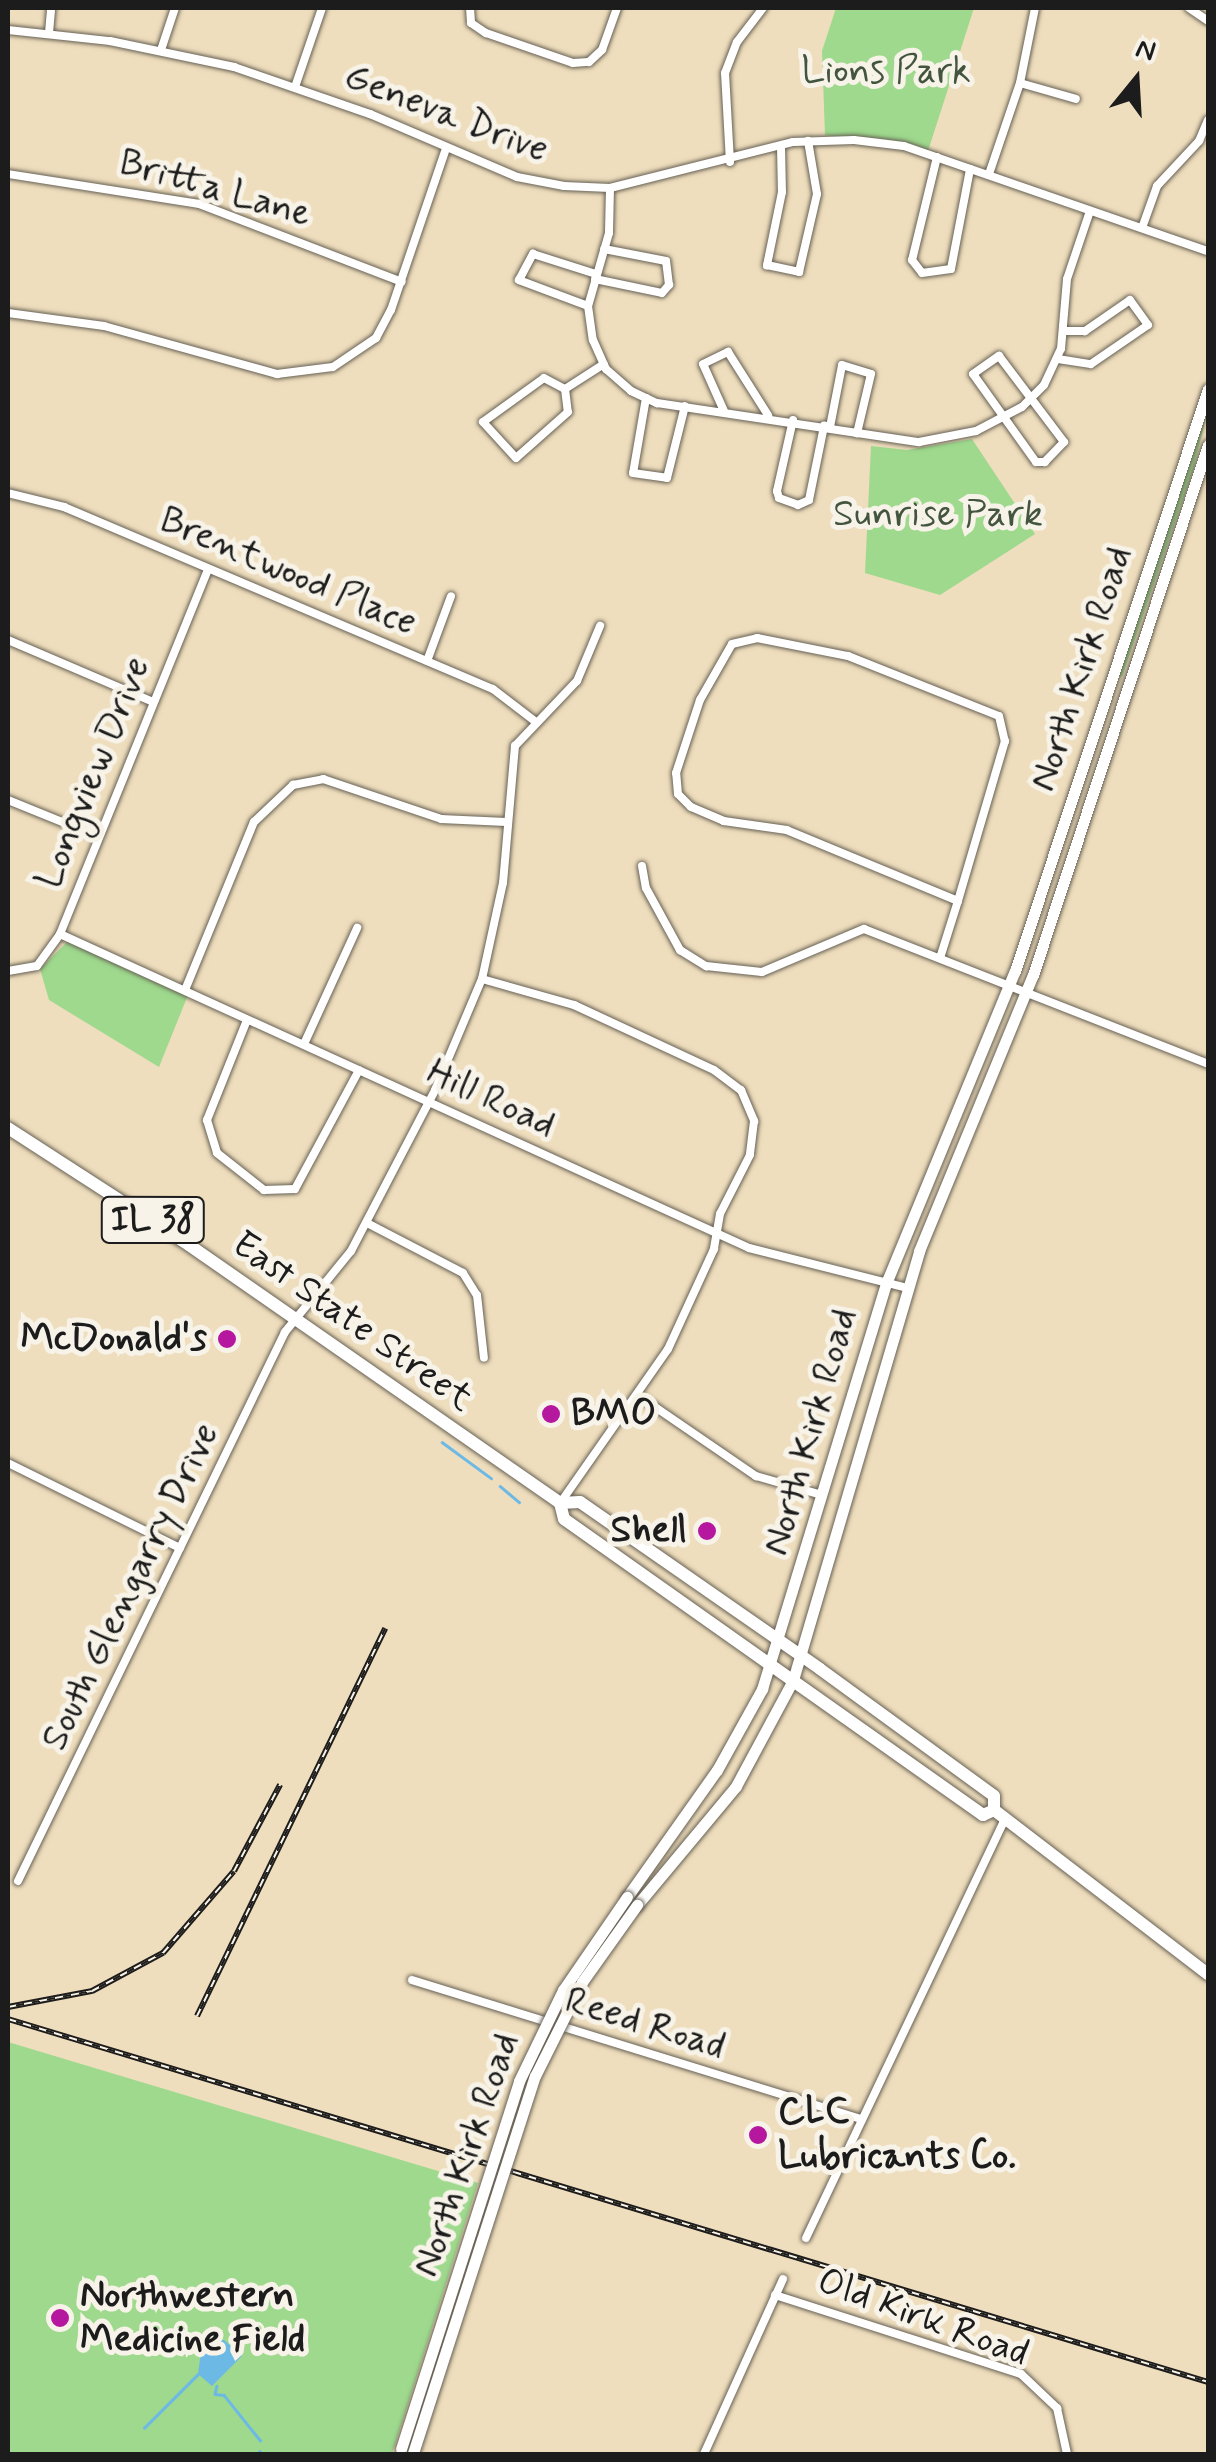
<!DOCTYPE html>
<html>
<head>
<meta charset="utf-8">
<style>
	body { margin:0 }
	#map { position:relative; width:1216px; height:2462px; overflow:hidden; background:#efdebd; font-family:Mynerve,sans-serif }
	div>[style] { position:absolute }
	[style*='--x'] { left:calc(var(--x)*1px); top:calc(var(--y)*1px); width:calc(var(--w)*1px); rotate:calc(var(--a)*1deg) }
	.green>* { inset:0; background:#9ed98d }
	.water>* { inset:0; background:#6db9e6 }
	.stream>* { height:2.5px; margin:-1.25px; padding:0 1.25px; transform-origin:1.25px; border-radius:1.25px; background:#6db9e6 }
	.roads { filter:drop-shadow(0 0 2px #666054) drop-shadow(0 0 2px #666054) }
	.street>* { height:8px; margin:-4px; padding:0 4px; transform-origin:4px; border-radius:4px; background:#fff }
	.secondary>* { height:11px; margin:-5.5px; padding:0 5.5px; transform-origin:5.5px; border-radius:5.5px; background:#fff }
	.primary>* { height:12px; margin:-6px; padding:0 6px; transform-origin:6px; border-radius:6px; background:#fff }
	.rail>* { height:6px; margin-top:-3px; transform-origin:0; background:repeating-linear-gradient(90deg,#f7f3e8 0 8px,#1c1c1c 0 16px); box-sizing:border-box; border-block:2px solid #1c1c1c }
	.bridges { filter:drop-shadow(0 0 2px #666054) drop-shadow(0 0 2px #666054) }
	.secondary-bridge>* { height:11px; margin:-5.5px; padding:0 5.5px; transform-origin:5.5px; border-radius:5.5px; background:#fff }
	.dots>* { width:28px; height:28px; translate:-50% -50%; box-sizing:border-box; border:5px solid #f7f3e8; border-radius:50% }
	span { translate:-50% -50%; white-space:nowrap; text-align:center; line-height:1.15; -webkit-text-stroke:10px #f7f3e8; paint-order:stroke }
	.shield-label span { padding:2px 8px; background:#f7f3e8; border:2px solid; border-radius:8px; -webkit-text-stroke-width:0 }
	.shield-label { font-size:35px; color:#1c1c1c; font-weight:700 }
	.park-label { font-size:38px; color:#43553e }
	.street-label { font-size:38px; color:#1c1c1c }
	.poi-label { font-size:38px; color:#1c1c1c; font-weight:700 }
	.right { translate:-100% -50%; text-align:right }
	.left { translate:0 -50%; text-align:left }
	.frame { position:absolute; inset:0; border:10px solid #1c1c1c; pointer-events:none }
	.north { position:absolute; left:1086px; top:30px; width:100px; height:100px; -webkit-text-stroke:8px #f7f3e8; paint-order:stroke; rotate:18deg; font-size:28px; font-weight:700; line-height:40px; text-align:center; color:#1c1c1c }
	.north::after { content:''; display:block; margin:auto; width:35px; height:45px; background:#1c1c1c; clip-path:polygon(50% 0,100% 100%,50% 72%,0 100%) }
</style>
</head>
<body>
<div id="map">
	<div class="green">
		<i style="clip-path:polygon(836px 8px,974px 8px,928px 151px,825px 135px,822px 51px)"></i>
		<i style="clip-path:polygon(1208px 407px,1194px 468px,1122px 677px,1117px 674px)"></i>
		<i style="clip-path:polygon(972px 439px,1035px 534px,940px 595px,865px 573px,871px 446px,907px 450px)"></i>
		<i style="clip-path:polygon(67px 942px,188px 995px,159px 1067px,49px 1000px,40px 969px)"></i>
		<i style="clip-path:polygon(8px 2042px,478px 2183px,392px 2454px,8px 2454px)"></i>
	</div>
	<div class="water">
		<i style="clip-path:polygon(224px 2340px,242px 2356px,212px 2386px,198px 2374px,201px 2352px,209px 2341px)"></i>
	</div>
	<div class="stream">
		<i style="--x:442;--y:1442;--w:61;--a:36.3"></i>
		<i style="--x:500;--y:1486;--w:25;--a:40"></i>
		<i style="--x:217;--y:2386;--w:8;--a:104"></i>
		<i style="--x:215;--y:2394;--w:9;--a:6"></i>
		<i style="--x:224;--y:2395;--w:58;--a:51.3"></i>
		<i style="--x:144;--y:2428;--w:76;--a:-45"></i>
		<i style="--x:260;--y:2451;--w:3;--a:72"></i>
	</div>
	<div class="roads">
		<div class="street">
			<i style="--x:470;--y:8;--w:15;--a:86"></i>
			<i style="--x:471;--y:23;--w:18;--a:34"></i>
			<i style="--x:486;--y:33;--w:92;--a:19"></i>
			<i style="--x:573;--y:63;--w:16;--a:-4"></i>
			<i style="--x:589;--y:62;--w:18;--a:-43"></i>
			<i style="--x:602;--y:50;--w:45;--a:-70.3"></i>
			<i style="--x:1189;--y:8;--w:23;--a:34"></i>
			<i style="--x:8;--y:30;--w:103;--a:6.2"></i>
			<i style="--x:110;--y:41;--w:127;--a:11.8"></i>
			<i style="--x:234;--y:67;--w:144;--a:19.1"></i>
			<i style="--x:370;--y:114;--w:160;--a:23.2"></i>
			<i style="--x:517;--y:177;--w:48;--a:10.8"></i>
			<i style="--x:564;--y:186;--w:46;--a:2.5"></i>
			<i style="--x:610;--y:188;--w:189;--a:-14.1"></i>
			<i style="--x:793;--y:142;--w:61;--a:-1.9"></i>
			<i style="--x:854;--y:140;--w:50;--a:6.8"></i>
			<i style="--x:904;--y:146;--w:322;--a:19.1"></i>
			<i style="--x:49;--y:33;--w:25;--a:-85"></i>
			<i style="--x:161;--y:50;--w:44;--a:-71.6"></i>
			<i style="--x:1020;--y:83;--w:58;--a:15.9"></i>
			<i style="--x:295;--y:87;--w:83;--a:-71.1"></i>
			<i style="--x:781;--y:146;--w:46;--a:88.8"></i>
			<i style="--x:782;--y:192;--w:75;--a:101.6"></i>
			<i style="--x:767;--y:265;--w:33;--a:12"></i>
			<i style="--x:799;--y:272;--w:80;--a:-77"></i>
			<i style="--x:817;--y:194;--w:54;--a:-99.6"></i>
			<i style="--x:937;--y:157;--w:106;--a:103.6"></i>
			<i style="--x:912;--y:260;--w:16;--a:52"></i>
			<i style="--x:922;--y:273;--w:29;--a:-8"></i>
			<i style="--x:951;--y:269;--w:102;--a:-79.2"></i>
			<i style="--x:730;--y:162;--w:89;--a:-93.2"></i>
			<i style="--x:725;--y:73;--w:33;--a:-69"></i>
			<i style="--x:737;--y:42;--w:43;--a:-52.6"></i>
			<i style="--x:8;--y:174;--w:193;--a:8.9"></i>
			<i style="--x:199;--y:204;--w:217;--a:21"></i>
			<i style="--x:989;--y:174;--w:96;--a:-71.2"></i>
			<i style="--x:1020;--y:83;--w:76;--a:-78.7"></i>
			<i style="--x:610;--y:188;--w:45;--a:91.3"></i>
			<i style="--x:609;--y:233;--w:76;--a:106"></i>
			<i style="--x:588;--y:306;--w:34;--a:82"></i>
			<i style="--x:593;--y:340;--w:32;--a:66"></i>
			<i style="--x:606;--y:369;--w:33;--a:41"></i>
			<i style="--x:631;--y:391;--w:29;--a:25"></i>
			<i style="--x:657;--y:403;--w:265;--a:8.5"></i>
			<i style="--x:919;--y:442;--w:58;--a:-10.9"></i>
			<i style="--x:976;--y:431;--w:52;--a:-27.6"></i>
			<i style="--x:1022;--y:407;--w:31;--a:-45"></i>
			<i style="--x:1044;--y:385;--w:40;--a:-65"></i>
			<i style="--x:1061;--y:349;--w:70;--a:-85.1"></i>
			<i style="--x:1067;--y:279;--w:72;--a:-71.3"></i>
			<i style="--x:1142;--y:228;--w:45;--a:-70.3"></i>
			<i style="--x:1157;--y:186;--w:62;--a:-47"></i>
			<i style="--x:1199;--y:141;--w:23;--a:-67"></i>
			<i style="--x:595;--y:279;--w:68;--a:11.8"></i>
			<i style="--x:662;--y:293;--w:11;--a:-49"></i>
			<i style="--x:669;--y:285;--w:24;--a:-97"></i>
			<i style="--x:666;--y:261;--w:63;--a:-169"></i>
			<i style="--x:588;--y:306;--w:74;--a:-159.4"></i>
			<i style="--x:519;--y:280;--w:30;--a:-62"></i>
			<i style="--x:533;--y:254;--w:66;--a:17.6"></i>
			<i style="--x:8;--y:313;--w:97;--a:7.7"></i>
			<i style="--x:104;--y:326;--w:180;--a:15.5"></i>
			<i style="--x:277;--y:374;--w:56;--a:-7.1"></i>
			<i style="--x:333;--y:367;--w:52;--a:-34"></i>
			<i style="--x:376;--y:338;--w:32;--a:-62"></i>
			<i style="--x:391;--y:310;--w:171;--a:-71.2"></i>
			<i style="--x:999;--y:356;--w:108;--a:52.9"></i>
			<i style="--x:1064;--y:442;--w:28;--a:134"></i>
			<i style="--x:1045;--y:462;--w:9;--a:180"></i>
			<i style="--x:1036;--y:462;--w:108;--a:-125.6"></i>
			<i style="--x:973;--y:374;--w:32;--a:-35"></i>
			<i style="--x:1058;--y:359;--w:33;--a:9"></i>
			<i style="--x:1091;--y:364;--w:69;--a:-34.4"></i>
			<i style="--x:1148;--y:325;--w:31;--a:-126"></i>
			<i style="--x:1130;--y:300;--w:55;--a:145.4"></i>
			<i style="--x:1085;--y:331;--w:21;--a:180"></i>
			<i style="--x:544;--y:378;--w:24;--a:28"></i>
			<i style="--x:565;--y:389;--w:23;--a:83"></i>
			<i style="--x:568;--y:412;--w:69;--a:138.5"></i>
			<i style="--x:516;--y:458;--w:49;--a:-132.5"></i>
			<i style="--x:483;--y:422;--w:75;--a:-35.8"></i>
			<i style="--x:565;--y:389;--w:46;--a:-32.7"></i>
			<i style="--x:646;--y:398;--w:76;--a:99.8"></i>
			<i style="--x:633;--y:473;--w:34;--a:8"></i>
			<i style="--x:667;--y:478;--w:74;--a:-76"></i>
			<i style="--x:724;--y:411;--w:51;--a:-114.1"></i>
			<i style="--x:703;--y:364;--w:28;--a:-26"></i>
			<i style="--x:728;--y:352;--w:75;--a:57.6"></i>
			<i style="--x:793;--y:420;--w:73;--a:102.7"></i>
			<i style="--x:777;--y:491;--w:7;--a:74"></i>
			<i style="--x:779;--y:498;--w:20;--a:20"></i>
			<i style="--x:798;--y:505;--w:12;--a:-24"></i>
			<i style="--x:809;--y:500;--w:76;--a:-78.5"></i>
			<i style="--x:830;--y:427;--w:63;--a:-79"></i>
			<i style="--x:842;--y:365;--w:30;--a:17"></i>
			<i style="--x:871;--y:374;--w:61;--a:103.3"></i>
			<i style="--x:8;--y:493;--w:58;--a:14"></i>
			<i style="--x:64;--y:507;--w:466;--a:23"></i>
			<i style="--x:493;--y:689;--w:54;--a:37.5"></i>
			<i style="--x:8;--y:640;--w:155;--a:23.1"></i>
			<i style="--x:427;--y:661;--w:69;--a:-69.7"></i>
			<i style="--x:8;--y:800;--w:98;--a:22.1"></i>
			<i style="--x:642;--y:866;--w:22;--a:80"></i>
			<i style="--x:646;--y:888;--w:71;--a:61.3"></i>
			<i style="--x:680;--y:950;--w:31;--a:32"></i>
			<i style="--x:706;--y:966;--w:56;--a:6.1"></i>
			<i style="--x:762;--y:972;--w:111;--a:-22.9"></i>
			<i style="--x:864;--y:929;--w:370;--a:21.4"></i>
			<i style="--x:60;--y:934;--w:757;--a:24.5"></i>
			<i style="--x:749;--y:1248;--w:163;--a:14.2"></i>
			<i style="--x:940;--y:958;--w:60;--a:-72.5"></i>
			<i style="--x:958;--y:901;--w:185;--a:-157.5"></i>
			<i style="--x:787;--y:830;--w:64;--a:-171.9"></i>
			<i style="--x:724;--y:821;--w:36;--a:-157"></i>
			<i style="--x:691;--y:807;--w:18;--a:-135"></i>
			<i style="--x:678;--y:794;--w:21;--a:-95"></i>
			<i style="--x:676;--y:773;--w:77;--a:-71.8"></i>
			<i style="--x:700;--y:700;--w:64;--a:-60.3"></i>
			<i style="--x:732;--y:644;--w:26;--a:-13"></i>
			<i style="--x:757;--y:638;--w:93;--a:11.2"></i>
			<i style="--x:848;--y:656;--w:162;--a:21.7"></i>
			<i style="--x:999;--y:716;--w:26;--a:77"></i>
			<i style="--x:1005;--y:741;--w:167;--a:106.4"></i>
			<i style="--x:8;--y:971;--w:29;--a:-10"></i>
			<i style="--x:37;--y:966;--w:39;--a:-54"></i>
			<i style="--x:60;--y:934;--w:394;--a:-67.9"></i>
			<i style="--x:482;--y:979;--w:96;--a:15.8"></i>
			<i style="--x:574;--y:1005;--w:154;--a:24.9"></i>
			<i style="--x:714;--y:1070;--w:34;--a:37"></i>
			<i style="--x:741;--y:1090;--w:34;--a:67"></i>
			<i style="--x:754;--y:1121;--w:34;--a:97"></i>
			<i style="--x:750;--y:1155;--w:66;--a:117"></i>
			<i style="--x:720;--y:1214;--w:36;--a:100"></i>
			<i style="--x:714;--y:1249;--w:110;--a:114.7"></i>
			<i style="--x:668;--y:1349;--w:187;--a:125"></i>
			<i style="--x:185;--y:990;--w:182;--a:-67.7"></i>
			<i style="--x:254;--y:822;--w:54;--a:-43.5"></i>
			<i style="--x:293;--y:785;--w:31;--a:-11"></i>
			<i style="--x:323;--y:779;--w:125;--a:18.7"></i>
			<i style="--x:441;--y:819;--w:65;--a:2.6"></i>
			<i style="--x:247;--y:1020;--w:108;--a:111.8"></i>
			<i style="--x:207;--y:1120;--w:34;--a:73"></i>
			<i style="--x:217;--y:1153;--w:60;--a:38.2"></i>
			<i style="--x:264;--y:1190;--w:31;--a:-2"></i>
			<i style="--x:295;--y:1189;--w:135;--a:-61.7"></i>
			<i style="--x:304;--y:1044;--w:128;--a:-65.4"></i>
			<i style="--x:367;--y:1223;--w:108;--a:27.5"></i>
			<i style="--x:463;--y:1273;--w:26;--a:58"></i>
			<i style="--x:477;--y:1295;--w:63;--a:83.7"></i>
			<i style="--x:639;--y:1396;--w:142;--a:34.4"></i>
			<i style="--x:756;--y:1476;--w:69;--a:16.1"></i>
			<i style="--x:8;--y:1463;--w:192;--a:26.3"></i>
			<i style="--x:18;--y:1881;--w:610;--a:-64.06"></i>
			<i style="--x:285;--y:1332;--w:104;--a:-50.8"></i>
			<i style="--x:351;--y:1251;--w:182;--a:-62.4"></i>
			<i style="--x:435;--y:1090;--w:121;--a:-67.1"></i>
			<i style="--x:482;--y:979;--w:98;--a:-77.7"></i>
			<i style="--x:503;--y:883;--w:138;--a:-85"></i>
			<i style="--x:515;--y:746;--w:90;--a:-46.4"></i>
			<i style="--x:577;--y:681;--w:60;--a:-67.3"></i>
			<i style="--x:412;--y:1980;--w:471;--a:17.2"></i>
			<i style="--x:806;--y:2238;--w:464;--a:-64.6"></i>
			<i style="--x:775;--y:2295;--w:258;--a:17.8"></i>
			<i style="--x:1021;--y:2374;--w:50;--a:43.4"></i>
			<i style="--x:1057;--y:2408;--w:47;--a:77.7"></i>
			<i style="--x:704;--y:2454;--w:192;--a:-65.7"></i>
		</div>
		<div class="secondary">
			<i style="--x:627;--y:1897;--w:156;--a:-54.7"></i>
			<i style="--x:717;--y:1770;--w:93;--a:-60.9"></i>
			<i style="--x:762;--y:1689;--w:427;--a:-73"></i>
			<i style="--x:887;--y:1281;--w:335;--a:-67.6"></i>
			<i style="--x:1015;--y:971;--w:613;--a:-71.65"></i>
			<i style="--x:637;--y:1905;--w:155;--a:-50.2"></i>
			<i style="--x:736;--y:1786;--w:120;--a:-61.7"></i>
			<i style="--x:793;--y:1680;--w:447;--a:-73.6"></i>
			<i style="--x:919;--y:1251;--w:299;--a:-67.6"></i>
			<i style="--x:1033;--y:975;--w:558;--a:-71.73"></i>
		</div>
		<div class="primary">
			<i style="--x:8;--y:1128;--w:216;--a:32.9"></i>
			<i style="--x:189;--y:1245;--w:452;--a:34.8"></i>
			<i style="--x:560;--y:1503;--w:20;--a:-3"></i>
			<i style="--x:580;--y:1502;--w:292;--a:34.8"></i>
			<i style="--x:820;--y:1669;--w:215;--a:36.1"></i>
			<i style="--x:994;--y:1796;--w:14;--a:90"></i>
			<i style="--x:994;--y:1810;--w:270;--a:37.5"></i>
			<i style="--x:560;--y:1503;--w:16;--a:76"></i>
			<i style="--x:564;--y:1519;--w:513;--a:35.24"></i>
			<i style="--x:983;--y:1815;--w:12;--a:-24"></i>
		</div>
	</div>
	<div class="rail">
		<i style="--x:8;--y:2007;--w:86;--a:-10.8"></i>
		<i style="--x:92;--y:1991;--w:81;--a:-28.2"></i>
		<i style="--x:163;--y:1953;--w:108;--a:-49.1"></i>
		<i style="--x:234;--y:1871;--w:98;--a:-61.9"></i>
		<i style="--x:197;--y:2016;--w:431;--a:-64.1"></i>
		<i style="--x:8;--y:2019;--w:1254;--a:16.83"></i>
	</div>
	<div class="bridges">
		<div class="secondary-bridge">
			<i style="--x:401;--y:2449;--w:386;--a:-72.2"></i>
			<i style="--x:519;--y:2081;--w:101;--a:-64.2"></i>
			<i style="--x:563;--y:1990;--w:113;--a:-55.5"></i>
			<i style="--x:413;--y:2453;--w:396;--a:-72.1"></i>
			<i style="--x:535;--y:2076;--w:105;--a:-63.4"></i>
			<i style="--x:582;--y:1982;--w:95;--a:-54.5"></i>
		</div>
	</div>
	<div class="dots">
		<i style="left:227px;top:1339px;background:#b5179e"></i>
		<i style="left:551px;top:1414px;background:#b5179e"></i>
		<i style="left:707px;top:1531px;background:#b5179e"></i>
		<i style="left:758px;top:2135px;background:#b5179e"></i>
		<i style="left:60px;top:2318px;background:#b5179e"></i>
	</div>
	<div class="shield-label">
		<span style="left:153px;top:1220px">IL 38</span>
	</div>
	<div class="park-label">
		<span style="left:886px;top:72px">Lions Park</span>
		<span style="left:938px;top:515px">Sunrise Park</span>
	</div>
	<div class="street-label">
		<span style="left:446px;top:114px;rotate:21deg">Geneva Drive</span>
		<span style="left:215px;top:189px;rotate:16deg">Britta Lane</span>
		<span style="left:288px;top:572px;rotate:23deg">Brentwood Place</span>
		<span style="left:1082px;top:669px;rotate:-72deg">North Kirk Road</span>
		<span style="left:94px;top:773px;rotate:-68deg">Longview Drive</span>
		<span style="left:491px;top:1099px;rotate:25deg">Hill Road</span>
		<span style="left:352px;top:1322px;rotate:35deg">East State Street</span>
		<span style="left:811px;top:1432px;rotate:-74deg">North Kirk Road</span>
		<span style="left:131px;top:1587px;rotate:-64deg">South Glengarry Drive</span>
		<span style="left:645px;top:2024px;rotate:17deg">Reed Road</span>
		<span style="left:467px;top:2155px;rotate:-71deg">North Kirk Road</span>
		<span style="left:923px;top:2318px;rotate:20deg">Old Kirk Road</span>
	</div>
	<div class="poi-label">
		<span class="right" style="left:207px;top:1339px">McDonald's</span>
		<span class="left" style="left:571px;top:1414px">BMO</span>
		<span class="right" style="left:687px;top:1531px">Shell</span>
		<span class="left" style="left:778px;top:2135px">CLC<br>Lubricants Co.</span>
		<span class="left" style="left:80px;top:2318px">Northwestern<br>Medicine Field</span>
	</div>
	<div class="frame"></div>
	<div class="north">N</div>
</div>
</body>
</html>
